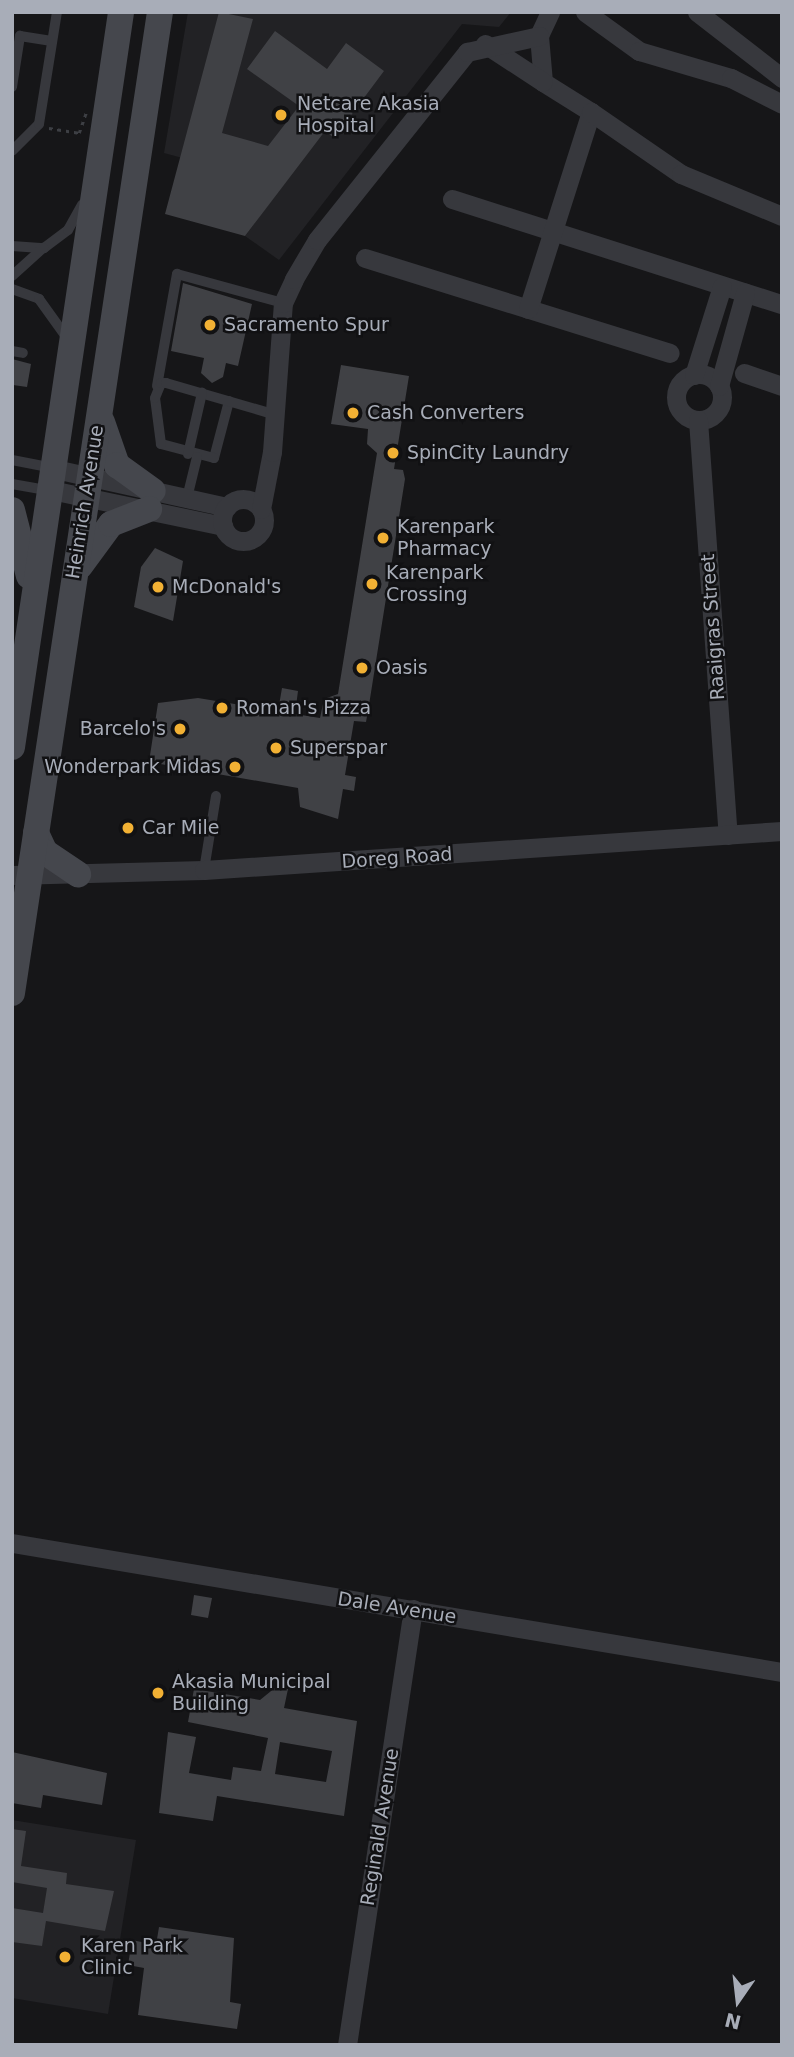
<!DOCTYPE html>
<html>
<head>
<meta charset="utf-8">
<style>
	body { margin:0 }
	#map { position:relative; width:794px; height:2057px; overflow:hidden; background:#161618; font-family:"DejaVu Sans",sans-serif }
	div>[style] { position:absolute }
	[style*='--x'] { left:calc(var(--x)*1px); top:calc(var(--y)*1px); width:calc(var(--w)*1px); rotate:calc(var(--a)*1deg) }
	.built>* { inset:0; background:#222225 }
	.building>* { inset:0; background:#404145 }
	.path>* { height:2.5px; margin-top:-1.25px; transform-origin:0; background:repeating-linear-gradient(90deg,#3d3f44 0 3.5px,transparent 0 8.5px) }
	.lane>* { height:10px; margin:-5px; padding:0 5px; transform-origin:5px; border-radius:5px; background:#37383d }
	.street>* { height:19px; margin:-9.5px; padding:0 9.5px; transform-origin:9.5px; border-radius:9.5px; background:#37383d }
	.street>.ring { margin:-9.5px; padding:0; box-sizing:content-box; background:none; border:19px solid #37383d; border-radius:50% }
	.secondary>* { height:26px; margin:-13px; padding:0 13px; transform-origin:13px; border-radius:13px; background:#45474d }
	.dots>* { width:19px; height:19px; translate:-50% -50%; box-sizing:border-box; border:4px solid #111113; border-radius:50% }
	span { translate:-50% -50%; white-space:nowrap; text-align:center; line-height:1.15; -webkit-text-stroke:5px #111113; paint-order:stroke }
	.poi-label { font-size:19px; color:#a8adb8 }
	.left { translate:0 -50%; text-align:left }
	.right { translate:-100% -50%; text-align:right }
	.street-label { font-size:19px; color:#a8adb8 }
	.frame { position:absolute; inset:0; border:14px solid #a8adb8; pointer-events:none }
	.north { position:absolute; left:703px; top:1966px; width:70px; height:70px; -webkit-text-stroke:5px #111113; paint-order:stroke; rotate:194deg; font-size:19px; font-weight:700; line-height:28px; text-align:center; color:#a8adb8 }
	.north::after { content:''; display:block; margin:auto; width:24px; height:32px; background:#a8adb8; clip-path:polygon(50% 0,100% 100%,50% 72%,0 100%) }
</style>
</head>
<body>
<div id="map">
	<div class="built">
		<i style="clip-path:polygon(188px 12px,511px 12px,499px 27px,462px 24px,279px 260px,245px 236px,283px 185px,164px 153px)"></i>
		<i style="clip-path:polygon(12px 1820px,136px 1840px,108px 2014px,12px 1998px)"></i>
	</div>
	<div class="building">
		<i style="clip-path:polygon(219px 12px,253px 19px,222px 133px,268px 146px,299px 106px,247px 69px,275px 31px,327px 69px,346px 43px,384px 71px,334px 138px,325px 131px,245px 236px,165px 214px)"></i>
		<i style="clip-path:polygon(183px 283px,252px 304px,238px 366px,226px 363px,223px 377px,212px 383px,201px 373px,204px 358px,171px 351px)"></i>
		<i style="clip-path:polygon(12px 359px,31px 364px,27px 387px,13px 385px)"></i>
		<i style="clip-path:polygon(341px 365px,409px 376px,394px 469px,403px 470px,405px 479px,369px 705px,366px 722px,354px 721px,345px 775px,356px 777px,354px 791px,343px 789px,338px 819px,300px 807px,298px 788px,149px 762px,158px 703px,198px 698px,278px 711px,282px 688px,298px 691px,295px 714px,320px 718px,324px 699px,338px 694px,377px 453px,367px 444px,368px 429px,331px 424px)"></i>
		<i style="clip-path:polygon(155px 548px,183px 561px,173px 621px,134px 607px,141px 567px)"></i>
		<i style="clip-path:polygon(194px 1595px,212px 1598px,208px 1618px,191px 1615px)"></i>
		<i style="clip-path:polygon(evenodd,276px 1687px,288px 1689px,284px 1708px,357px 1721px,344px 1816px,217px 1796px,213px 1821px,159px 1813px,168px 1732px,196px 1737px,189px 1773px,231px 1780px,233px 1767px,261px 1771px,268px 1738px,188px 1722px,194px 1689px,260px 1700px,276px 1687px,280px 1742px,332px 1751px,326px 1782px,275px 1774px,280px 1742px)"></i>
		<i style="clip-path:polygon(12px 1752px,107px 1773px,102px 1805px,43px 1795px,41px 1808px,12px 1803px)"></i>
		<i style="clip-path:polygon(12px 1829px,26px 1831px,21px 1866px,67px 1873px,66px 1884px,114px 1891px,105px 1931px,46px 1921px,42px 1946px,12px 1942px,12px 1908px,43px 1913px,47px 1888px,12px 1882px)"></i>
		<i style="clip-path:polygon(159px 1927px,234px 1938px,230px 2002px,241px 2004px,237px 2029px,138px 2015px,144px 1968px,128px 1965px,132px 1940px,156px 1945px)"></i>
	</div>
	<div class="path">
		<i style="--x:49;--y:128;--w:30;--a:9"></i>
		<i style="--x:79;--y:133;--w:24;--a:-71"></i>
	</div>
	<div class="lane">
		<i style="--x:12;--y:87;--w:52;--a:-81.1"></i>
		<i style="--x:20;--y:36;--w:32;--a:9"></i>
		<i style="--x:12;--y:151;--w:38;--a:-45"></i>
		<i style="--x:39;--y:124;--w:113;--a:-80.9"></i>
		<i style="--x:12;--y:246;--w:32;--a:4"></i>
		<i style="--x:44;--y:248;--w:30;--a:-37"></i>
		<i style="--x:68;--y:230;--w:29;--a:-61"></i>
		<i style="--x:12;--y:276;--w:42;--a:-42.1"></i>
		<i style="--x:12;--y:289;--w:29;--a:20"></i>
		<i style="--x:39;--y:299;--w:48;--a:54.3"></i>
		<i style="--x:12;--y:351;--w:11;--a:10"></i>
		<i style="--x:157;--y:386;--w:114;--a:-79.9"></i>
		<i style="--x:177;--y:274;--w:110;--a:15.3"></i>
		<i style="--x:229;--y:401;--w:59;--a:104.7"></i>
		<i style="--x:214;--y:458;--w:55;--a:-165.2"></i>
		<i style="--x:161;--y:444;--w:46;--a:-97.4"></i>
		<i style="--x:155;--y:398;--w:16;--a:-68"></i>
		<i style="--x:161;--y:383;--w:5;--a:0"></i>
		<i style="--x:166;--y:383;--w:107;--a:16.2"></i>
		<i style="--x:188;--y:454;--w:63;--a:-77.1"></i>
		<i style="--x:12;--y:460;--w:42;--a:11"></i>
		<i style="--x:12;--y:484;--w:36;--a:10"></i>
		<i style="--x:187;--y:498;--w:42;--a:-76.3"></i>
		<i style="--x:204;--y:870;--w:75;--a:-80.8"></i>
	</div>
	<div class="street">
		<i style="--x:550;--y:12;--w:26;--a:115"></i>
		<i style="--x:539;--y:36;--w:46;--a:85"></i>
		<i style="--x:543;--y:82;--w:57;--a:32"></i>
		<i style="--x:585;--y:12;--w:67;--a:35.8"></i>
		<i style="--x:639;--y:51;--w:96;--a:16.4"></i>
		<i style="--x:731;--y:78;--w:57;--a:27"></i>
		<i style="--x:697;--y:12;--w:108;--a:37.8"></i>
		<i style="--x:485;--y:44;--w:69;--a:33.2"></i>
		<i style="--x:452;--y:199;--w:346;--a:17.7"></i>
		<i style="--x:365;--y:258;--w:319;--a:17.3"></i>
		<i style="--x:528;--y:309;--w:207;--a:-72.3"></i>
		<i style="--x:591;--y:112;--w:109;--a:34.6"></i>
		<i style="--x:681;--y:174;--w:109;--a:22.6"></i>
		<i style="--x:744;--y:373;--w:40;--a:18.9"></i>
		<i class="ring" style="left:676px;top:374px;width:27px;height:27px"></i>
		<i style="--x:694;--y:375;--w:93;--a:-72.5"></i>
		<i style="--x:719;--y:386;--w:97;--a:-74.4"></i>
		<i style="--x:698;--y:420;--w:416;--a:85.9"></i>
		<i style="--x:55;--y:469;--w:176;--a:12.5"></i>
		<i style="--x:51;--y:490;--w:176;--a:11.8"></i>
		<i class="ring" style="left:222px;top:499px;width:23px;height:23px"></i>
		<i style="--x:261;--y:509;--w:58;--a:-79.1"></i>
		<i style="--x:272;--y:452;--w:149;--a:-85.8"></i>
		<i style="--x:283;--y:303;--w:26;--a:-65"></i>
		<i style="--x:294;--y:279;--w:45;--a:-59.5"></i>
		<i style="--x:317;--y:240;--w:241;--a:-51.4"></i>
		<i style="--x:467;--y:52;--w:74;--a:-12.5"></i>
		<i style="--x:12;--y:875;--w:192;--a:-1.5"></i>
		<i style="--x:204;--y:870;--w:579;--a:-3.86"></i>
		<i style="--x:12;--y:1543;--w:781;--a:9.51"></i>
		<i style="--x:347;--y:2045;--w:441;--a:-81.4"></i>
	</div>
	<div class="secondary">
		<i style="--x:102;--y:422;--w:46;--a:70.8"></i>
		<i style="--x:117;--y:465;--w:44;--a:35.8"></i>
		<i style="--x:12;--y:510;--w:68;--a:75.6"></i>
		<i style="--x:80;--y:566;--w:52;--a:-53.6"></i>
		<i style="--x:111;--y:524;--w:41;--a:-21.5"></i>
		<i style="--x:12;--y:747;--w:743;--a:-81.56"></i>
		<i style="--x:36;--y:833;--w:21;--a:65"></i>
		<i style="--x:45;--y:852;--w:40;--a:34"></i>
		<i style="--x:12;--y:993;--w:992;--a:-81.42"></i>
	</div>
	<div class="dots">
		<i style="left:281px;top:115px;background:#f2b134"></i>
		<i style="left:210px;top:325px;background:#f2b134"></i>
		<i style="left:353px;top:413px;background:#f2b134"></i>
		<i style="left:393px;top:453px;background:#f2b134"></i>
		<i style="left:383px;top:538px;background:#f2b134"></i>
		<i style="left:372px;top:584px;background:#f2b134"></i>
		<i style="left:158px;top:587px;background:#f2b134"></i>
		<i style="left:362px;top:668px;background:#f2b134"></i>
		<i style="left:222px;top:708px;background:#f2b134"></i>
		<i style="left:180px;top:729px;background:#f2b134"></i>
		<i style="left:276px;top:748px;background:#f2b134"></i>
		<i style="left:235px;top:767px;background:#f2b134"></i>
		<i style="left:128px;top:828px;background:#f2b134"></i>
		<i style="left:158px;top:1693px;background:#f2b134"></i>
		<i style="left:65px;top:1957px;background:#f2b134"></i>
	</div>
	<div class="poi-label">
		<span class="left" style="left:297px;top:115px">Netcare Akasia<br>Hospital</span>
		<span class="left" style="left:224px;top:325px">Sacramento Spur</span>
		<span class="left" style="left:367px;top:413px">Cash Converters</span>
		<span class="left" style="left:407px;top:453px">SpinCity Laundry</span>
		<span class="left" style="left:397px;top:538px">Karenpark<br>Pharmacy</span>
		<span class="left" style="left:386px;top:584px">Karenpark<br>Crossing</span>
		<span class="left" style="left:172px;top:587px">McDonald's</span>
		<span class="left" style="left:376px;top:668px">Oasis</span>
		<span class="left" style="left:236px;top:708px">Roman's Pizza</span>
		<span class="right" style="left:166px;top:729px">Barcelo's</span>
		<span class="left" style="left:290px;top:748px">Superspar</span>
		<span class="right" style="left:221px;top:767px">Wonderpark Midas</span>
		<span class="left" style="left:142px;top:828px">Car Mile</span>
		<span class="left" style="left:172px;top:1693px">Akasia Municipal<br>Building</span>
		<span class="left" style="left:81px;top:1957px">Karen Park<br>Clinic</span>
	</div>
	<div class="street-label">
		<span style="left:85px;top:502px;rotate:-81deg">Heinrich Avenue</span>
		<span style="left:713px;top:627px;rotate:-94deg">Raaigras Street</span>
		<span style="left:397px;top:858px;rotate:-4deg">Doreg Road</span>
		<span style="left:397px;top:1608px;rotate:9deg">Dale Avenue</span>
		<span style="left:380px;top:1827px;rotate:-81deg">Reginald Avenue</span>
	</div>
	<div class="frame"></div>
	<div class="north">N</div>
</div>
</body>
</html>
